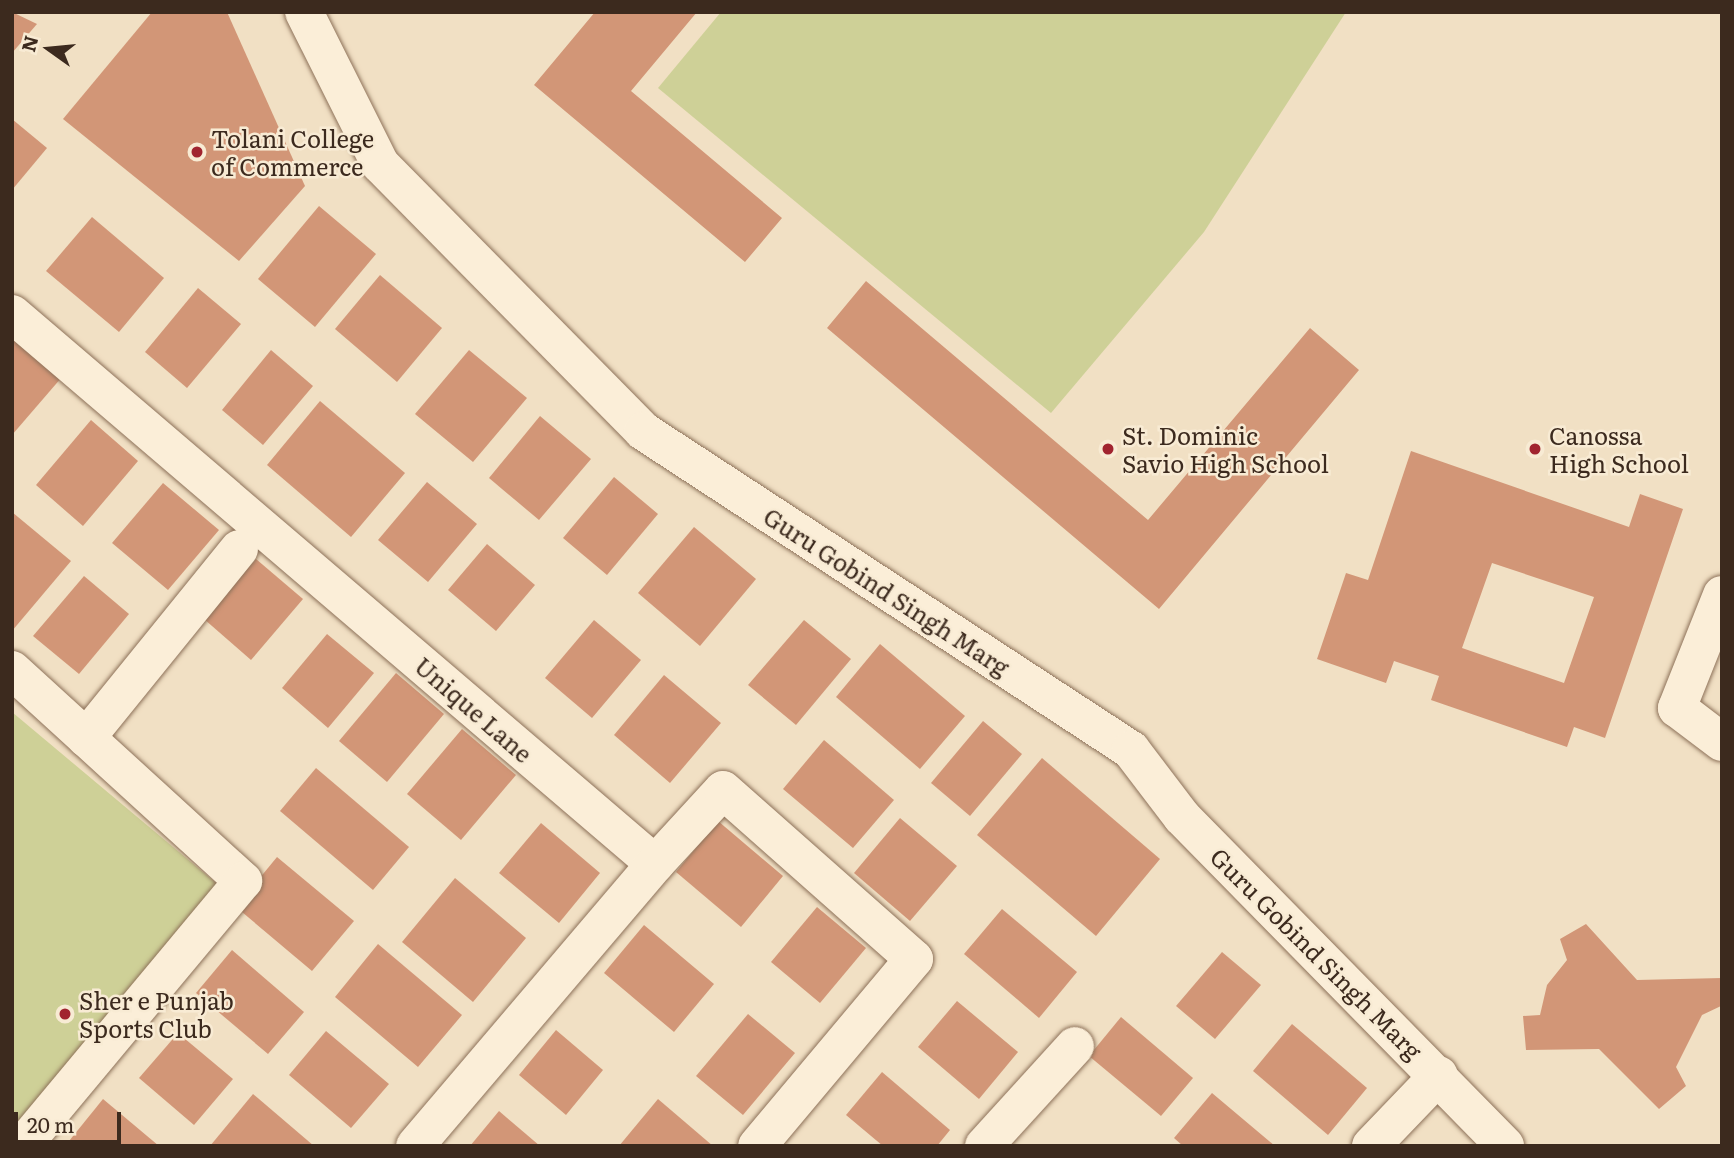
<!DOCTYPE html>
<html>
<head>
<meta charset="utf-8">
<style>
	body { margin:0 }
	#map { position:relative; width:1734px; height:1158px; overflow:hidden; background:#f1e0c4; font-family:Literata,serif }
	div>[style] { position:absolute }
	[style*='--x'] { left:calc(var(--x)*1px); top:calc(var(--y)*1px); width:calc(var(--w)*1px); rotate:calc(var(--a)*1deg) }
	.green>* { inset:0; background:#ced097 }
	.building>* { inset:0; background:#d29677 }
	.roads { filter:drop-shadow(0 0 2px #8d7159) drop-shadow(0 0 2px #8d7159) }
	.minor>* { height:38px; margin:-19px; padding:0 19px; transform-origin:19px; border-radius:19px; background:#fbeed8 }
	.dots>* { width:19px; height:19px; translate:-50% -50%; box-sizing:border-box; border:4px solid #f8ebd4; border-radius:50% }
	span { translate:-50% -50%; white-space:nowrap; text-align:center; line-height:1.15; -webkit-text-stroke:5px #f8ebd4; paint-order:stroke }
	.poi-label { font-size:24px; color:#3c2a1e }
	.left { translate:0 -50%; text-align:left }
	.street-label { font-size:24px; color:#3c2a1e }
	.frame { position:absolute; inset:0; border:14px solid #3c2a1e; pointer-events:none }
	.north { position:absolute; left:14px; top:14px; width:70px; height:70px; -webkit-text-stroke:5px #f8ebd4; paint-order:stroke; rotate:285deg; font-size:19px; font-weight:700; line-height:28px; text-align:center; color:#3c2a1e }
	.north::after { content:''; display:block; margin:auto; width:24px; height:32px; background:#3c2a1e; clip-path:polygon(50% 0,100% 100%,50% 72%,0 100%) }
	.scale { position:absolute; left:14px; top:1112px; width:107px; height:32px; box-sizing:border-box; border:4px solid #3c2a1e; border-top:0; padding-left:9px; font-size:21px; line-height:24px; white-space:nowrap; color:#3c2a1e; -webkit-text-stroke:5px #f8ebd4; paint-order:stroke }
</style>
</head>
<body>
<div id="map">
	<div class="green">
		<i style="clip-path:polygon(721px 12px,1346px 12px,1204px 232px,1051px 413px,658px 88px)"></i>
		<i style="clip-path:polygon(12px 712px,222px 888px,12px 1140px)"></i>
	</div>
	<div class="building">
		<i style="clip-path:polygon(12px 12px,37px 24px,12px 53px)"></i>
		<i style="clip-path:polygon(152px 12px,227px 12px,305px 186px,239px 261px,63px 119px)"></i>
		<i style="clip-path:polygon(595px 12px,697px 12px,631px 91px,782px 218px,745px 262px,534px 85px)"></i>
		<i style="clip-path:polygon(12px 119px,47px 148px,12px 190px)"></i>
		<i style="clip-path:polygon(319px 206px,376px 254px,315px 327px,258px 279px)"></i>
		<i style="clip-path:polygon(92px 217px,164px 278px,119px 332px,46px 271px)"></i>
		<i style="clip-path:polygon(380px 275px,442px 328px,397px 382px,335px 329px)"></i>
		<i style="clip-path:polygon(866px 281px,1148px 520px,1310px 328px,1359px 370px,1159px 609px,827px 328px)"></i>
		<i style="clip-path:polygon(198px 288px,241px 324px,187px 388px,145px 352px)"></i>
		<i style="clip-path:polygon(12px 335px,62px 377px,12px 435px)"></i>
		<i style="clip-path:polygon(271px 350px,313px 386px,263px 445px,222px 410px)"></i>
		<i style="clip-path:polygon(469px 350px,527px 398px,473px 462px,415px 414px)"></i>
		<i style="clip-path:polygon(320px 401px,405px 473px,351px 537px,267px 465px)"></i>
		<i style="clip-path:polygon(540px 416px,591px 459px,539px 520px,489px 478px)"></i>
		<i style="clip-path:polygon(91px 420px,138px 461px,83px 526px,36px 485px)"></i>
		<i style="clip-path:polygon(evenodd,1411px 451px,1629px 527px,1640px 494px,1683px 509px,1605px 738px,1574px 727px,1567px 747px,1431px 700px,1439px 676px,1394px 661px,1386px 683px,1317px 659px,1346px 573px,1368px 580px,1411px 451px,1492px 563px,1594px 597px,1564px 683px,1462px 648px,1492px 563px)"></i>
		<i style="clip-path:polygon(614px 477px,658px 514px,607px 575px,563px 538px)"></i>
		<i style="clip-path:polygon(427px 482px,477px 524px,428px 582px,378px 540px)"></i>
		<i style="clip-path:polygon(163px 483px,219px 530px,168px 590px,112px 543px)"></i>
		<i style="clip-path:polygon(12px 512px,71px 561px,12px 631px)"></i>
		<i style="clip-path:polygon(694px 527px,756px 579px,700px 646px,638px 593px)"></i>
		<i style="clip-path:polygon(487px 544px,535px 585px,496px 631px,448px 590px)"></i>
		<i style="clip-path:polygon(256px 559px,303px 599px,251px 660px,204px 619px)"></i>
		<i style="clip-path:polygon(84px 576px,129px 614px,79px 674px,33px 636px)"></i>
		<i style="clip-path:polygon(594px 620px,641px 660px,592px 718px,545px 678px)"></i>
		<i style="clip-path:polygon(804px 620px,851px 659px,796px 725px,748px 685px)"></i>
		<i style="clip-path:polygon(327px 634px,374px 673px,328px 728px,282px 688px)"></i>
		<i style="clip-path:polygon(880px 644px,965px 716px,920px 769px,836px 697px)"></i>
		<i style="clip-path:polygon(396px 673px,444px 714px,387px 782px,339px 741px)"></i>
		<i style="clip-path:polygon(664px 675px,721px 723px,670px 783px,614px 735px)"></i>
		<i style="clip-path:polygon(983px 721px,1022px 754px,970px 816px,931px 783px)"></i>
		<i style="clip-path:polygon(462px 729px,516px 775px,461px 840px,407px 794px)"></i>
		<i style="clip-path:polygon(824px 740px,894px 800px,853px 848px,783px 789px)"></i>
		<i style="clip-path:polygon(1042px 758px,1160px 859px,1096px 936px,977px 835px)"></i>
		<i style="clip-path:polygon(316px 768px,409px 847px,373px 890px,280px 811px)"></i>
		<i style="clip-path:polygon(900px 818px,957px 866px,910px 921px,854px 873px)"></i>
		<i style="clip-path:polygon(718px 821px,783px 876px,741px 927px,676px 872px)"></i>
		<i style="clip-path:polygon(541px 823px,600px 873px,559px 923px,499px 873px)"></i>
		<i style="clip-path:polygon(277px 857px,354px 921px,312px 971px,236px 907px)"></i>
		<i style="clip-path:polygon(455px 878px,526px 938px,473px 1002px,402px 942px)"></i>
		<i style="clip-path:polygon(817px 907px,866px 948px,820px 1003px,771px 962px)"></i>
		<i style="clip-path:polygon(1002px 909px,1077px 972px,1039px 1018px,964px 954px)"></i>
		<i style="clip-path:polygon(1586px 924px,1637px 980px,1722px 978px,1721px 1006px,1702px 1015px,1676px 1067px,1686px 1086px,1659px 1109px,1599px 1049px,1526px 1050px,1523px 1016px,1540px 1015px,1547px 985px,1567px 960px,1560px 939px)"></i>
		<i style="clip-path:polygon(644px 925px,714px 984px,674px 1032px,604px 973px)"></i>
		<i style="clip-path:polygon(378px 944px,462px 1015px,418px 1067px,335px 997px)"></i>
		<i style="clip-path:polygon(232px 950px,304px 1012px,268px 1054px,196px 993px)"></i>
		<i style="clip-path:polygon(1222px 952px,1261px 985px,1215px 1039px,1176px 1006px)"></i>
		<i style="clip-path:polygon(957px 1001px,1018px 1052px,979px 1099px,918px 1047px)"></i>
		<i style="clip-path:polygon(748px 1014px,795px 1053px,743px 1115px,696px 1076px)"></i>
		<i style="clip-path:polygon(1121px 1017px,1193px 1078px,1161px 1116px,1089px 1056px)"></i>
		<i style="clip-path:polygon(1292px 1024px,1367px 1088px,1328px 1135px,1253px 1071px)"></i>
		<i style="clip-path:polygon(556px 1030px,603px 1070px,566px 1115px,519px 1075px)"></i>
		<i style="clip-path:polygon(326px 1031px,389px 1084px,351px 1128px,289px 1075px)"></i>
		<i style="clip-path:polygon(178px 1033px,233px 1079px,194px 1125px,139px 1078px)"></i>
		<i style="clip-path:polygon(882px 1072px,950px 1130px,937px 1146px,883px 1146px,846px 1115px)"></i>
		<i style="clip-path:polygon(1212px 1093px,1275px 1146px,1183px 1146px,1174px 1138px)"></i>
		<i style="clip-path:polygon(253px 1094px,314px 1146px,210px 1146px)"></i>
		<i style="clip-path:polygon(103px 1099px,159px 1146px,65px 1146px)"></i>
		<i style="clip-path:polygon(658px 1099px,713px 1146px,619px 1146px)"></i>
		<i style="clip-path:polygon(499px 1111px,540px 1146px,470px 1146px)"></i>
	</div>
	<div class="roads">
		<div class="minor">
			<i style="--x:304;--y:12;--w:170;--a:63.4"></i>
			<i style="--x:380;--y:164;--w:375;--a:45.4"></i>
			<i style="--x:643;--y:431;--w:583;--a:33.17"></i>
			<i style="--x:1131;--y:750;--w:84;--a:52.7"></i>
			<i style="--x:1182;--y:817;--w:461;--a:45.5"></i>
			<i style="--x:12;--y:314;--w:846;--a:40.54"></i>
			<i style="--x:655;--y:864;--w:370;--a:130.4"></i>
			<i style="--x:1722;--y:595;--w:122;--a:111.7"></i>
			<i style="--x:1677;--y:708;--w:56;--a:37.1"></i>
			<i style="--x:12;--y:670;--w:313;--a:42.4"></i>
			<i style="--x:243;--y:881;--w:345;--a:129.8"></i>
			<i style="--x:86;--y:738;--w:243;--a:-51"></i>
			<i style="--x:655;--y:864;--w:100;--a:-47.4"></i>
			<i style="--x:723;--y:790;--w:255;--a:41.5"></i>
			<i style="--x:914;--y:959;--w:244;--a:130"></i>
			<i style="--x:984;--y:1146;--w:135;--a:-47.7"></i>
			<i style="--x:1371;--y:1146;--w:98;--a:-46.2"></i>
		</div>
	</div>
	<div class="dots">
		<i style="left:197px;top:152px;background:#a1242f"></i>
		<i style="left:1108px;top:449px;background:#a1242f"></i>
		<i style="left:1535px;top:449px;background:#a1242f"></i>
		<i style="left:65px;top:1014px;background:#a1242f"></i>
	</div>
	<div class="poi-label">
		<span class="left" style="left:211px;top:152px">Tolani College<br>of Commerce</span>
		<span class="left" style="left:1122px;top:449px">St. Dominic<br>Savio High School</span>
		<span class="left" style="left:1549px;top:449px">Canossa<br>High School</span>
		<span class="left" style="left:79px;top:1014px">Sher e Punjab<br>Sports Club</span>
	</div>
	<div class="street-label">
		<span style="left:887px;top:591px;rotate:33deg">Guru Gobind Singh Marg</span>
		<span style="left:474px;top:709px;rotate:41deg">Unique Lane</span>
		<span style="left:1317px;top:953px;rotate:45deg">Guru Gobind Singh Marg</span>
	</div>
	<div class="frame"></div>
	<div class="north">N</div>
	<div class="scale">20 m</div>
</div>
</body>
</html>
